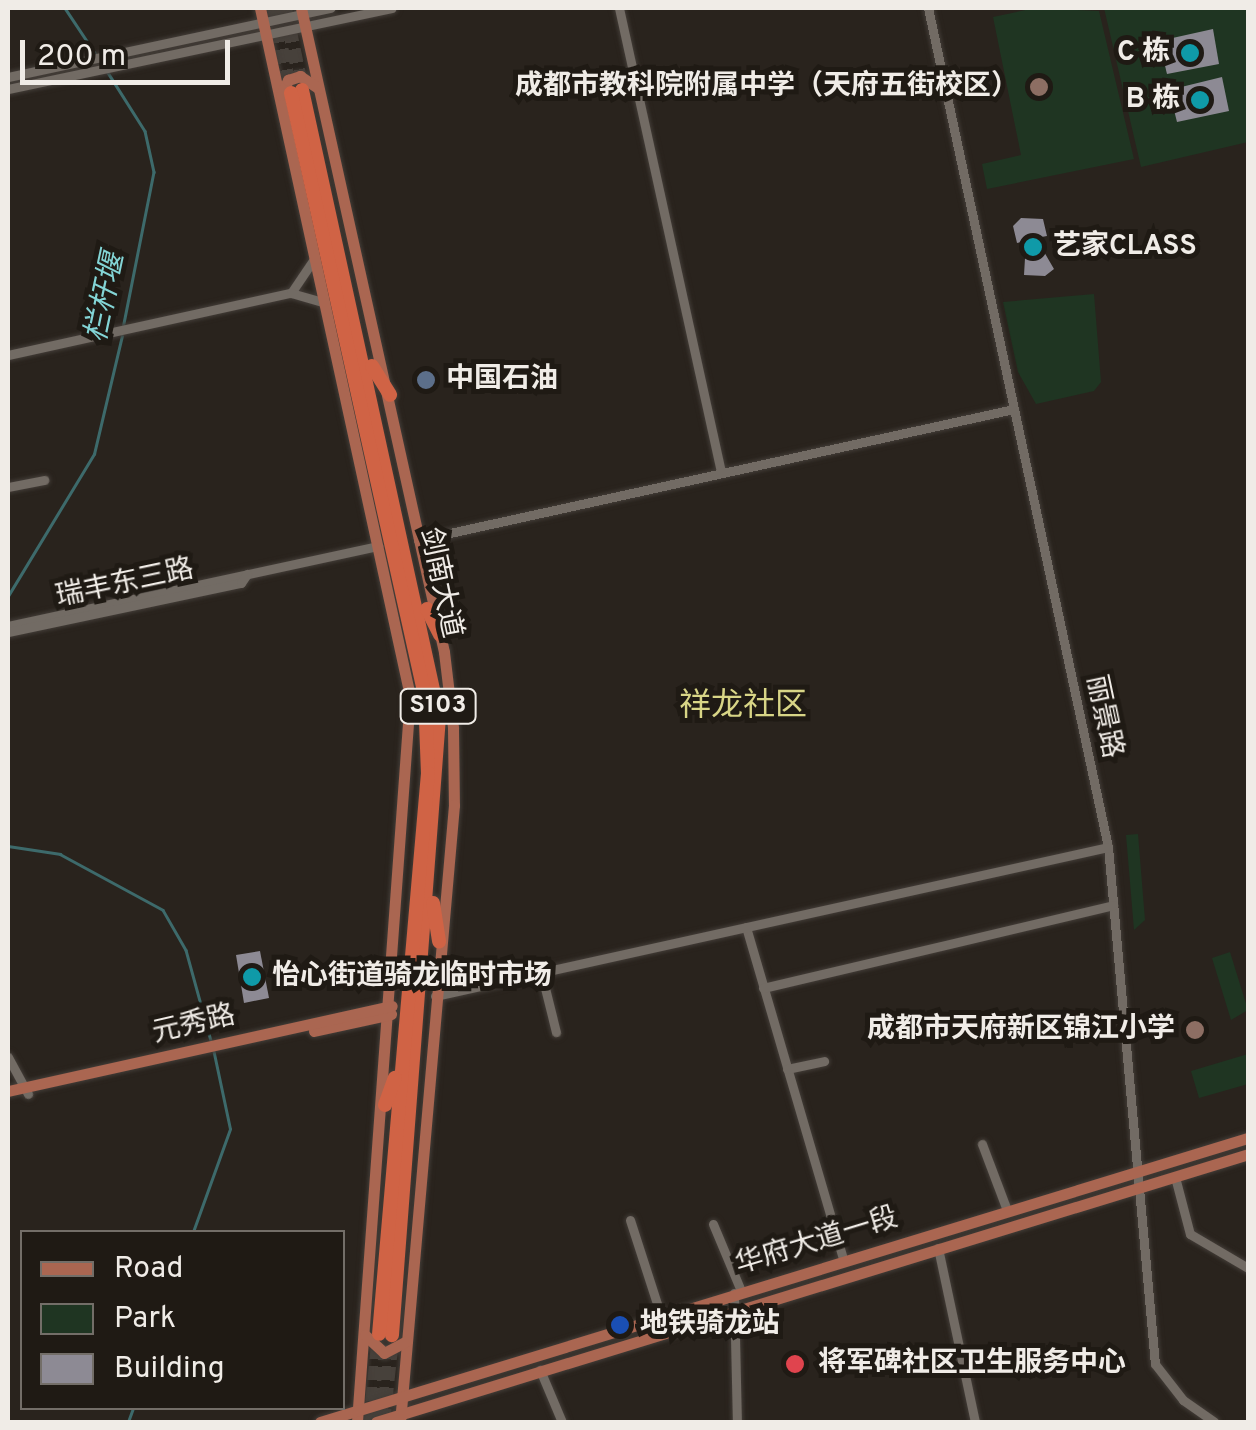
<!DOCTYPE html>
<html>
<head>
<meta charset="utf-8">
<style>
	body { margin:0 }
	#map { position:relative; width:1256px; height:1430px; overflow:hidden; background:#29231d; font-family:Overpass,"Noto Sans SC",sans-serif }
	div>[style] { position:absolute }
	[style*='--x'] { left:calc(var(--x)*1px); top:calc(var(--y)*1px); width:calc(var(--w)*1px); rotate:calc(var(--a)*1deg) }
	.green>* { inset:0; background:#1f3522 }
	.stream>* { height:2.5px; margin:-1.25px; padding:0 1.25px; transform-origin:1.25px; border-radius:1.25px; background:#3d6a6b }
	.building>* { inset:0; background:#8d8a94 }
	.highway-tunnel>* { height:14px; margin-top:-7px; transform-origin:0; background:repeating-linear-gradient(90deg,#47413b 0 14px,transparent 0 21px) }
	.roads { filter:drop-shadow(0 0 2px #433d38) drop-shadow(0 0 2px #433d38) }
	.minor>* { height:9px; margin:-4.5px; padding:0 4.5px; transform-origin:4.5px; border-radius:4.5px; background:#726b64 }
	.major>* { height:11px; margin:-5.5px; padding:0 5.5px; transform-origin:5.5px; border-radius:5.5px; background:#aa6651 }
	.highway>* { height:14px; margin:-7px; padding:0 7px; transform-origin:7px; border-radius:7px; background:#d06345 }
	.dots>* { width:28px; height:28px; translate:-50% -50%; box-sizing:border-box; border:5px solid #1f1a14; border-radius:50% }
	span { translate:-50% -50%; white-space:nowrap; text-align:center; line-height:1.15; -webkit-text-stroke:10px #1f1a14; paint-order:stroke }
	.shield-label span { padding:2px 8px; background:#1f1a14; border:2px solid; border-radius:8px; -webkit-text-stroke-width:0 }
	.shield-label { font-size:25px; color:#f0ece7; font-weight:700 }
	.poi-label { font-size:28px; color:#f0ece7; font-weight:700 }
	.right { translate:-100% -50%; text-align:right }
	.left { translate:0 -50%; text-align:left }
	.street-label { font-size:28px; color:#f0ece7 }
	.water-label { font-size:30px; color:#83d5d6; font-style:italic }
	.quarter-label { font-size:32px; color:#d8d586 }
	.frame { position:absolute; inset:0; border:10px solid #f0ece7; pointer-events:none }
	.legend { position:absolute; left:20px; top:1230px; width:325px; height:180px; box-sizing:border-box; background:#1f1a14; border:2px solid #736e68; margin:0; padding:12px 18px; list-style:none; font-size:30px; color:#f0ece7 }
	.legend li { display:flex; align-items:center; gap:20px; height:50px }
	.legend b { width:50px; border:2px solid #736e68 }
	.scale { position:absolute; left:20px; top:40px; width:210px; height:45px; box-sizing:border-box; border:5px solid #f0ece7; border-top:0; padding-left:12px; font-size:30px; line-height:35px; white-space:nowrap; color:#f0ece7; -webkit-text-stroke:8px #1f1a14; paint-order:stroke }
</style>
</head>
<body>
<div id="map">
	<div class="green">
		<i style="clip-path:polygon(1035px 8px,1099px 11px,1134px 159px,987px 189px,982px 164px,1021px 155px,993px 17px)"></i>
		<i style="clip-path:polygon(1104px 8px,1248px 8px,1248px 142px,1141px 167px)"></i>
		<i style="clip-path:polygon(1094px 294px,1101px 382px,1094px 391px,1036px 404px,1018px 372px,1003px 302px)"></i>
		<i style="clip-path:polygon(1138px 834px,1145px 920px,1134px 930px,1126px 835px)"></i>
		<i style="clip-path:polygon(1230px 952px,1248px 1010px,1231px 1020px,1212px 958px)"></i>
		<i style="clip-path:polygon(1248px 1054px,1248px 1084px,1199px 1098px,1191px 1071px)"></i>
	</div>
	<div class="stream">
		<i style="--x:65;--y:8;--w:69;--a:56.3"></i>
		<i style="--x:107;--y:71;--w:71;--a:57.7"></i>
		<i style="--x:145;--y:131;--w:42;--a:77.6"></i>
		<i style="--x:154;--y:172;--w:159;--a:101.2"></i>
		<i style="--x:8;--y:596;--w:166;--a:-58.8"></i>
		<i style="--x:94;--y:454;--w:121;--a:-76.7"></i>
		<i style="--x:8;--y:846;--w:53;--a:8.7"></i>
		<i style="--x:60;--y:854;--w:117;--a:28.5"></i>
		<i style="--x:163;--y:910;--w:46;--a:60.1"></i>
		<i style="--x:186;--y:950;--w:94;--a:74.6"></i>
		<i style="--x:193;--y:1232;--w:109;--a:-70.2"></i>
		<i style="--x:230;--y:1129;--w:82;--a:-102"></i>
		<i style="--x:128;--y:1422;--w:15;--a:-70"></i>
	</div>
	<div class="building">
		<i style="clip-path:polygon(1213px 29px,1219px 64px,1167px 74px,1159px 41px)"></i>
		<i style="clip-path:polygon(1222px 77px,1229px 111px,1177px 122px,1169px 90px)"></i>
		<i style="clip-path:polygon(1021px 218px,1043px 219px,1047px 236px,1036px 238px,1054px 269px,1045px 276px,1024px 275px,1026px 241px,1017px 243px,1013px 226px)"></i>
		<i style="clip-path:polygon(260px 951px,269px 998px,244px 1003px,236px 955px)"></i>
	</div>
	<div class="highway-tunnel">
		<i style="--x:273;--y:8;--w:84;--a:78.3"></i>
		<i style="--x:285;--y:8;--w:83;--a:78.1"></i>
		<i style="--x:370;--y:1422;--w:87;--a:-84.1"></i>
		<i style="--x:383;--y:1422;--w:83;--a:-83.8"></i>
	</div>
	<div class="roads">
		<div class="minor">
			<i style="--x:619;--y:8;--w:476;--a:77.6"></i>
			<i style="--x:928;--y:8;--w:858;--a:77.89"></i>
			<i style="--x:1108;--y:847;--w:519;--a:84.81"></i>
			<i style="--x:1155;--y:1364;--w:46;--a:52.1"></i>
			<i style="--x:1183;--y:1400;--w:38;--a:35"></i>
			<i style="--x:8;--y:77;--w:330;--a:-12.1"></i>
			<i style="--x:8;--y:89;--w:392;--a:-11.9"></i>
			<i style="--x:291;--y:293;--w:41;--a:-55.9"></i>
			<i style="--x:8;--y:355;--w:290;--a:-12.4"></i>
			<i style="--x:291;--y:293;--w:35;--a:16"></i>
			<i style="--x:8;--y:487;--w:37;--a:-11"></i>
			<i style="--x:418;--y:540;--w:610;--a:-12.4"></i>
			<i style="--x:8;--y:626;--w:379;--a:-12.2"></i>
			<i style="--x:8;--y:632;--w:238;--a:-11.9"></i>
			<i style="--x:241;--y:583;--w:11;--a:-56"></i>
			<i style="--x:746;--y:927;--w:346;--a:73.7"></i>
			<i style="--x:541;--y:972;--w:62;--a:76"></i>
			<i style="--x:763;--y:988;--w:360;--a:-13.3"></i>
			<i style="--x:435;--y:996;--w:689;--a:-12.48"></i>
			<i style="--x:8;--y:1057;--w:42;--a:61.6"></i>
			<i style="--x:787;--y:1069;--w:38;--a:-12"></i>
			<i style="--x:982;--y:1144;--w:71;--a:69.3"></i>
			<i style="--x:1175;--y:1177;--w:59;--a:75.3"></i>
			<i style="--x:1190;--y:1234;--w:67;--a:30.4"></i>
			<i style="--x:630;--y:1220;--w:101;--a:72.1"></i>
			<i style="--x:713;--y:1224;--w:73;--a:67.3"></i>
			<i style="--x:938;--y:1248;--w:178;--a:78"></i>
			<i style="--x:734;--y:1293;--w:129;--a:88.7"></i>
			<i style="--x:540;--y:1370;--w:56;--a:67.1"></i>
		</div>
		<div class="major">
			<i style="--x:260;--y:8;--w:704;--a:77.7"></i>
			<i style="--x:410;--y:696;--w:728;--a:94.18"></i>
			<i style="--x:301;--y:8;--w:660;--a:77.48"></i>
			<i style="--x:444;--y:652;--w:77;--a:83.2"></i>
			<i style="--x:453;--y:728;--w:77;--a:89.3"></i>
			<i style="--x:454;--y:805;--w:619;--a:95"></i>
			<i style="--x:281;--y:95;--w:17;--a:-65"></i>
			<i style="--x:288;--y:80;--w:13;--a:-18"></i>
			<i style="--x:300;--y:76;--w:22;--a:34"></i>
			<i style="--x:314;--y:1031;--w:79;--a:-12.4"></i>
			<i style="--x:8;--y:1091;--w:393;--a:-12.5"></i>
			<i style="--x:365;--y:1335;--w:26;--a:43"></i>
			<i style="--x:384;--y:1353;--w:26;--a:-28"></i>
			<i style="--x:320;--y:1422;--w:970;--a:-17.02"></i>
			<i style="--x:376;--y:1422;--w:912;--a:-17.08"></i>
		</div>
		<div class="highway">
			<i style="--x:302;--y:90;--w:642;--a:77.67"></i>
			<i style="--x:439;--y:717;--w:620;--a:94.35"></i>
			<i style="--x:291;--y:93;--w:618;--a:77.47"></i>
			<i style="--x:425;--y:696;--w:77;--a:87.8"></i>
			<i style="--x:428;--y:773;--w:563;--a:94.99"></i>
			<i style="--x:372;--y:366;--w:34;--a:58"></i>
			<i style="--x:427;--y:609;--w:29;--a:63"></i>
			<i style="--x:433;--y:903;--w:39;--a:81"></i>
			<i style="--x:385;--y:1105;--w:29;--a:-70"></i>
		</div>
	</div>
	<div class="dots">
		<i style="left:1190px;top:53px;background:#0f9aa8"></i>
		<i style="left:1039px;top:87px;background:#8d6e63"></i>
		<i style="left:1200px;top:100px;background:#0f9aa8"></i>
		<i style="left:1033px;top:247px;background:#0f9aa8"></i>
		<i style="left:426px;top:380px;background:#5c6f8a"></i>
		<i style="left:252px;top:977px;background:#0f9aa8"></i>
		<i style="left:1195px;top:1030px;background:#8d6e63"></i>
		<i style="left:620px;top:1325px;background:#1a4fb4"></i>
		<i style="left:795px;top:1364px;background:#e0444e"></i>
	</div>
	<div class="shield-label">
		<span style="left:438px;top:706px">S103</span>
	</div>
	<div class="poi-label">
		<span class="right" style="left:1170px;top:53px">C 栋</span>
		<span class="right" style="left:1019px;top:87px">成都市教科院附属中学（天府五街校区）</span>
		<span class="right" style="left:1180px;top:100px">B 栋</span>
		<span class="left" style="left:1053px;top:247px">艺家CLASS</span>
		<span class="left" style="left:446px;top:380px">中国石油</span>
		<span class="left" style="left:272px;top:977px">怡心街道骑龙临时市场</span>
		<span class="right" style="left:1175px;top:1030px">成都市天府新区锦江小学</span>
		<span class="left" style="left:640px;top:1325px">地铁骑龙站</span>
		<span class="left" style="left:818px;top:1364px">将军碑社区卫生服务中心</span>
	</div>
	<div class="street-label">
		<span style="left:440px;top:583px;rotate:78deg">剑南大道</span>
		<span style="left:125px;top:584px;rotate:-12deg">瑞丰东三路</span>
		<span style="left:1103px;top:717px;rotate:78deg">丽景路</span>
		<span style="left:194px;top:1025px;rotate:-13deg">元秀路</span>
		<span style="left:817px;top:1242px;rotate:-17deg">华府大道一段</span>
	</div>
	<div class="water-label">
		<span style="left:107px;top:298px;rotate:-78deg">栏杆堰</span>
	</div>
	<div class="quarter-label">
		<span style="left:743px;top:707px">祥龙社区</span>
	</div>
	<div class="frame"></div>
	<ul class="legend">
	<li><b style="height:12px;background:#aa6651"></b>Road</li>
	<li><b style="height:28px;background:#1f3522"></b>Park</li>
	<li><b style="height:28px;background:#8d8a94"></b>Building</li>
	</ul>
	<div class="scale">200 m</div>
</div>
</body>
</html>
